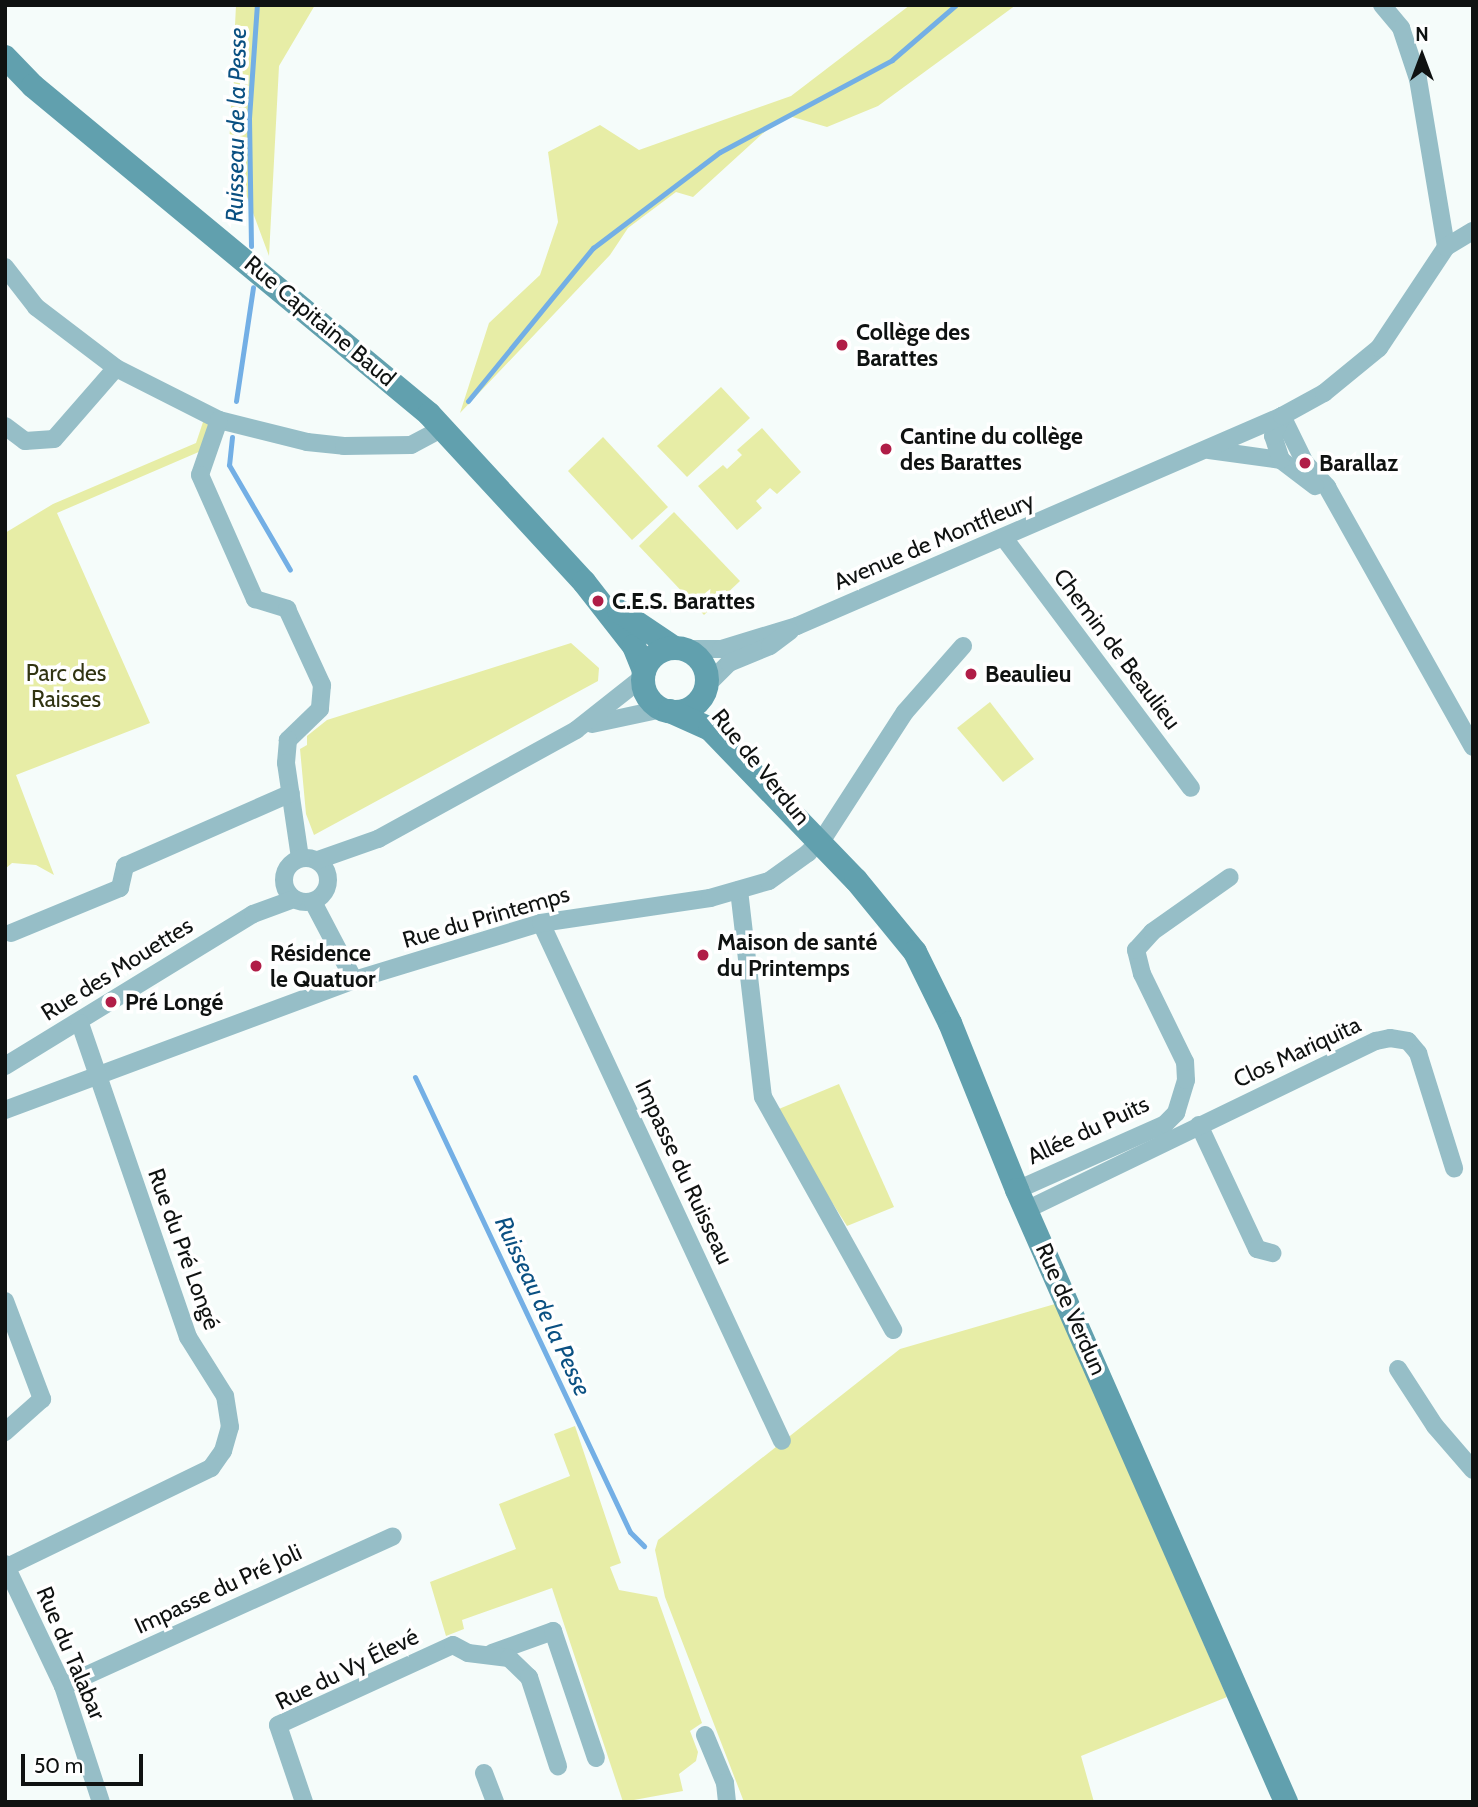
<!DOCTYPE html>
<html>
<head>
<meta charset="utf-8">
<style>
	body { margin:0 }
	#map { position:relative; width:1478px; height:1807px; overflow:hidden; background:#f5fcfa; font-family:Cabin,sans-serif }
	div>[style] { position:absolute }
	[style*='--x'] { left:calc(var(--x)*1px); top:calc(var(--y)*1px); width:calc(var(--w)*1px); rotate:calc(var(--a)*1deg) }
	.green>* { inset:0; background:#e7eda6 }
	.stream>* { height:5px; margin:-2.5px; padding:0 2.5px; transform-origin:2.5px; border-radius:2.5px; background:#73afe5 }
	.street>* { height:18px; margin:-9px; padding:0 9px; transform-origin:9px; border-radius:9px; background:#96bec7 }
	.street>.ring { margin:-9px; padding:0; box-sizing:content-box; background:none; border:18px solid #96bec7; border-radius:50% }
	.secondary>* { height:24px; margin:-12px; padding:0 12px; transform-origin:12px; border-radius:12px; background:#61a0ae }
	.secondary>.ring { margin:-12px; padding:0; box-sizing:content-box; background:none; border:24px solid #61a0ae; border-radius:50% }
	.dots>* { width:19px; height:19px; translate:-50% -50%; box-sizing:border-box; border:4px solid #fff; border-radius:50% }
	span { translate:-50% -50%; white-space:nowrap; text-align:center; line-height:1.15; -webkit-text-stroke:7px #fff; paint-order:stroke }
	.street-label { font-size:23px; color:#0f1211 }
	.poi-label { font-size:23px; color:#0f1211; font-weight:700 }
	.left { translate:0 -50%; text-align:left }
	.park-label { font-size:23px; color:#313412 }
	.water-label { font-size:24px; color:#0a5082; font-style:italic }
	.frame { position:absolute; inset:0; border:7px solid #0f1211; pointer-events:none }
	.north { position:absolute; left:1387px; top:21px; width:70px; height:70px; -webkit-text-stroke:5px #fff; paint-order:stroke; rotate:0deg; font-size:19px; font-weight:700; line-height:28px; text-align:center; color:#0f1211 }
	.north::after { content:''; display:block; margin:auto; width:24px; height:32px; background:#0f1211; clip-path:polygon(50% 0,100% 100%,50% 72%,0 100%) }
	.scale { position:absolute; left:21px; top:1754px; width:122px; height:32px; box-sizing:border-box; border:4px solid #0f1211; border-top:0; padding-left:9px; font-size:21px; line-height:24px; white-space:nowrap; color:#0f1211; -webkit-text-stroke:5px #fff; paint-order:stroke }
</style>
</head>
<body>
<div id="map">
	<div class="green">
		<i style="clip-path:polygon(236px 5px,315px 5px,279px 66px,269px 256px,229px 148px)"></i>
		<i style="clip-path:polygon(910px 5px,1016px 5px,878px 106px,827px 127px,789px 116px,771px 126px,693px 197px,676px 192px,628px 228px,610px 255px,460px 413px,489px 323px,540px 275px,558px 222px,548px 152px,600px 125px,639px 150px,791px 96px)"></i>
		<i style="clip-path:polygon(721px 387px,750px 418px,687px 477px,657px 446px)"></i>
		<i style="clip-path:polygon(204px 419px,211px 421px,201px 451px,57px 513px,150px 723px,16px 775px,54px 875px,36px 865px,12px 863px,5px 869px,5px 533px,53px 504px,196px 443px)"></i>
		<i style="clip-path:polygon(762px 428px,801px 472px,777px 494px,770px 488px,756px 501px,762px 508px,737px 530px,698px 486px,723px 465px,727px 469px,742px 455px,737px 450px)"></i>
		<i style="clip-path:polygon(603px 437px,668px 507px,632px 540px,568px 471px)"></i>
		<i style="clip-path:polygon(674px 512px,740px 581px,704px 615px,639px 546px)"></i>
		<i style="clip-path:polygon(571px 643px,599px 668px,598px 681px,314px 835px,306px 814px,300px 749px,307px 745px,307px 736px,327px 720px)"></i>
		<i style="clip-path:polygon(990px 702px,1034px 759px,1003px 782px,957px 728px)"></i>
		<i style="clip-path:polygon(839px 1084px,894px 1207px,847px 1226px,774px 1111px)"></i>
		<i style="clip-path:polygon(1055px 1304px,1227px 1697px,1081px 1756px,1094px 1802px,744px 1802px,665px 1597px,655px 1550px,658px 1540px,900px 1349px)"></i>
		<i style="clip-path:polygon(575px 1426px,621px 1563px,610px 1567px,619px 1590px,657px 1597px,702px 1723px,690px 1731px,698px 1752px,696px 1761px,679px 1774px,683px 1791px,623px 1802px,552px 1588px,462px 1620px,464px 1629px,446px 1636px,430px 1582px,516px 1549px,499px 1504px,570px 1476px,554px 1434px)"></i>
	</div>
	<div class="stream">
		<i style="--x:251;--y:246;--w:128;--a:-90.9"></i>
		<i style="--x:249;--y:118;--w:113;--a:-86"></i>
		<i style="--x:236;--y:401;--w:115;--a:-81.5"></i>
		<i style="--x:468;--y:401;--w:198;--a:-50.8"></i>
		<i style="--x:593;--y:248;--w:159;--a:-37.1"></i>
		<i style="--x:720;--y:152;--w:195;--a:-28.1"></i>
		<i style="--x:892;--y:60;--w:84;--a:-40.7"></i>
		<i style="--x:232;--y:437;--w:28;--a:96"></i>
		<i style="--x:229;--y:465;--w:121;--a:59.8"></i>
		<i style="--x:415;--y:1077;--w:503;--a:64.71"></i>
		<i style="--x:630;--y:1532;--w:20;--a:45"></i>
	</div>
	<div class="street">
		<i style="--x:1382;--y:5;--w:30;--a:50"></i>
		<i style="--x:1401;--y:28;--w:54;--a:71.6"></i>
		<i style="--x:1418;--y:79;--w:170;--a:80.5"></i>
		<i style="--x:5;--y:267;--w:51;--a:52.2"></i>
		<i style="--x:36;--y:307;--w:101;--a:37.3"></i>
		<i style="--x:116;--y:368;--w:115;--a:26.8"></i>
		<i style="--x:219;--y:420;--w:91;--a:14"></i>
		<i style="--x:307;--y:442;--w:37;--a:6"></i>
		<i style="--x:344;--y:446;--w:67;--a:-0.9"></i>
		<i style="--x:411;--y:445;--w:36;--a:-28"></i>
		<i style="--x:1282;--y:416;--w:52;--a:63.9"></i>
		<i style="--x:1305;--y:463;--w:33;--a:47"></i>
		<i style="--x:1327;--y:487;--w:298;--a:60.7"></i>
		<i style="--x:219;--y:420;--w:58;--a:109.1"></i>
		<i style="--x:200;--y:475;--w:136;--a:66.1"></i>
		<i style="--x:255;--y:599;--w:34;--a:17"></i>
		<i style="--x:287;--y:609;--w:84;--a:65.3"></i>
		<i style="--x:322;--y:685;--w:24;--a:95"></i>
		<i style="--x:320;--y:709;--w:45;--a:135.9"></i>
		<i style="--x:288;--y:740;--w:23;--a:95"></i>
		<i style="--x:286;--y:763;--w:96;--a:81.6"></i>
		<i style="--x:5;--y:426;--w:25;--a:37"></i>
		<i style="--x:25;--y:441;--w:29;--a:-4"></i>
		<i style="--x:54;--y:439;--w:94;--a:-48.9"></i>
		<i style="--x:1209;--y:450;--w:73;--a:7.9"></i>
		<i style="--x:1281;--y:460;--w:43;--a:37.4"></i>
		<i style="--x:1281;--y:460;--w:25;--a:-108"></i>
		<i style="--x:1273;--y:436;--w:22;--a:-66"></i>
		<i style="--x:1004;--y:538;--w:312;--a:53.2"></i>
		<i style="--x:683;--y:649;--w:38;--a:0"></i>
		<i style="--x:721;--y:649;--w:79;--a:-16.8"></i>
		<i style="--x:797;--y:626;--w:529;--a:-23.41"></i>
		<i style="--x:1282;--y:416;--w:48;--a:-28.7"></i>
		<i style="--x:1324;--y:393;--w:71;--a:-39.3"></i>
		<i style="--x:1379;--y:348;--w:121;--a:-56.4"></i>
		<i style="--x:1446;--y:247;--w:31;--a:-31"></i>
		<i style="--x:706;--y:686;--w:33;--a:-45"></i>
		<i style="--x:729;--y:663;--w:44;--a:-22.5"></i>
		<i style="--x:770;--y:646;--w:25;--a:-37"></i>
		<i style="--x:592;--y:724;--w:72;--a:-12.1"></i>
		<i class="ring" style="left:284px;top:858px;width:26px;height:26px"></i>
		<i style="--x:318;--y:860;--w:64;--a:-19.3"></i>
		<i style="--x:378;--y:839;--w:226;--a:-28.8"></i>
		<i style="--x:576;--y:730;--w:85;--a:-38.3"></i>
		<i style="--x:739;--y:890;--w:208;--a:83.4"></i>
		<i style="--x:763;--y:1097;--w:267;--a:60.8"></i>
		<i style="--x:313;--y:902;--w:88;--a:62.3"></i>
		<i style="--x:541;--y:923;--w:571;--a:65.05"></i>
		<i style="--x:11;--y:933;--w:118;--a:-22.4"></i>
		<i style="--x:120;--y:888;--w:23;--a:-77"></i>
		<i style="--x:125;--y:866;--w:181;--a:-23.7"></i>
		<i style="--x:5;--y:1066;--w:291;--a:-31.5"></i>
		<i style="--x:253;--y:914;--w:44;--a:-20.1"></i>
		<i style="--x:5;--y:1110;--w:372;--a:-20.4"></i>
		<i style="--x:354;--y:980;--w:195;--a:-17"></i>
		<i style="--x:541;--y:923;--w:171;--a:-8.4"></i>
		<i style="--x:710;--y:898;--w:61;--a:-16.1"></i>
		<i style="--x:769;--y:881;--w:48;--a:-35.7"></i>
		<i style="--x:808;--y:853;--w:26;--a:-47"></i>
		<i style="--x:826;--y:834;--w:145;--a:-57.1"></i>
		<i style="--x:905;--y:712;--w:88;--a:-48.7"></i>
		<i style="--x:1199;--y:1125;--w:137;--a:64.9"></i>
		<i style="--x:1257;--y:1249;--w:16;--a:15"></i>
		<i style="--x:1017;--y:1190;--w:162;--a:-24"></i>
		<i style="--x:1165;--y:1124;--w:16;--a:-45"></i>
		<i style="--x:1176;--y:1113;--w:34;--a:-73"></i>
		<i style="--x:1186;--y:1080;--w:18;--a:-93"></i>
		<i style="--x:1185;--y:1062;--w:98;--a:-116"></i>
		<i style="--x:1142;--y:974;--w:25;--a:-104"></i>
		<i style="--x:1136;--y:950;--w:24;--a:-48"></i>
		<i style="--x:1152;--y:932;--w:95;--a:-35.2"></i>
		<i style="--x:1026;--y:1210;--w:389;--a:-25.8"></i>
		<i style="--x:1376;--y:1041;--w:14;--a:-12"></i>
		<i style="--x:1390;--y:1038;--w:18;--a:9"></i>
		<i style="--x:1408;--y:1041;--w:16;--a:50"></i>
		<i style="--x:1418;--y:1053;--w:121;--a:72.6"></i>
		<i style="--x:5;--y:1301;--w:105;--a:69.3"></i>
		<i style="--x:42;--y:1399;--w:50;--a:138.3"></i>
		<i style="--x:1398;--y:1369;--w:68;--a:57"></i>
		<i style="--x:1435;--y:1426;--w:58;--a:49.2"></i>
		<i style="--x:5;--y:1564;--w:135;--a:64.6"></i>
		<i style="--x:63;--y:1686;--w:122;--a:71.9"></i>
		<i style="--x:7;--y:1567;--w:227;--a:-25.9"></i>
		<i style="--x:211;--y:1468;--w:21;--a:-55"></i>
		<i style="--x:223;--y:1451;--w:25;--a:-74"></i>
		<i style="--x:230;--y:1427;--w:31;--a:-99"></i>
		<i style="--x:225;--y:1396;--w:70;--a:-122.1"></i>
		<i style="--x:188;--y:1337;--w:332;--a:-109"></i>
		<i style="--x:492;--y:1653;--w:65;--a:-19.8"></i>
		<i style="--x:553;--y:1631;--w:134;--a:71.3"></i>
		<i style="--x:63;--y:1686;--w:362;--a:-24.4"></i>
		<i style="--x:705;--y:1735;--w:52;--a:67.4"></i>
		<i style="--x:725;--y:1783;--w:19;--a:84"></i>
		<i style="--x:484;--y:1773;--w:31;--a:69"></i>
		<i style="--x:304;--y:1802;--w:81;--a:-108.7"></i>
		<i style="--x:278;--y:1725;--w:192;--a:-24.6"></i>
		<i style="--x:453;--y:1645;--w:17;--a:28"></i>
		<i style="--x:468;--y:1653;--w:41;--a:7"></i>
		<i style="--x:509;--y:1658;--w:28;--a:44"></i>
		<i style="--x:529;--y:1677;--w:94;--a:72"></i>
	</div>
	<div class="secondary">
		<i style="--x:5;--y:57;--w:40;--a:46"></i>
		<i style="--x:33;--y:86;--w:514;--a:39.63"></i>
		<i style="--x:429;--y:414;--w:229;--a:47.3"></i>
		<i style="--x:584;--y:582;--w:81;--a:52"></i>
		<i style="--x:634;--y:646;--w:27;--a:68"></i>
		<i style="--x:619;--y:611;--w:66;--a:33.9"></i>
		<i class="ring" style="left:643px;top:648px;width:40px;height:40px"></i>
		<i style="--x:670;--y:711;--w:44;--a:24.2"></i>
		<i style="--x:710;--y:729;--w:210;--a:46"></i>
		<i style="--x:856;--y:880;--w:93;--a:50.7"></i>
		<i style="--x:915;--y:952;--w:79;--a:63.8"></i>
		<i style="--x:950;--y:1023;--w:180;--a:68.1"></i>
		<i style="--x:1017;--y:1190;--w:669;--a:66.27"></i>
	</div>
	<div class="dots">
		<i style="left:842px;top:345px;background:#b01d47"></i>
		<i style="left:886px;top:449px;background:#b01d47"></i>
		<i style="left:1305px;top:463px;background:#b01d47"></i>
		<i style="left:598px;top:601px;background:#b01d47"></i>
		<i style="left:971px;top:674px;background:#b01d47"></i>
		<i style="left:703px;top:955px;background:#b01d47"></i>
		<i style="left:256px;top:966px;background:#b01d47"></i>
		<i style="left:111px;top:1002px;background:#b01d47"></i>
	</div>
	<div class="street-label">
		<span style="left:320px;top:321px;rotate:40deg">Rue Capitaine Baud</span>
		<span style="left:934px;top:541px;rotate:-23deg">Avenue de Montfleury</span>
		<span style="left:1117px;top:649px;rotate:53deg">Chemin de Beaulieu</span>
		<span style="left:761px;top:767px;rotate:51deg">Rue de Verdun</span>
		<span style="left:486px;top:917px;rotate:-16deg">Rue du Printemps</span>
		<span style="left:117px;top:969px;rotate:-32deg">Rue des Mouettes</span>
		<span style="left:1297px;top:1052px;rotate:-25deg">Clos Mariquita</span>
		<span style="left:1088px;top:1130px;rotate:-25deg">Allée du Puits</span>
		<span style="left:684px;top:1172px;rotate:65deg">Impasse du Ruisseau</span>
		<span style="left:184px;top:1249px;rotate:70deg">Rue du Pré Longé</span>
		<span style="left:1071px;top:1309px;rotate:66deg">Rue de Verdun</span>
		<span style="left:218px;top:1589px;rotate:-25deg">Impasse du Pré Joli</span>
		<span style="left:71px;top:1653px;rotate:67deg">Rue du Talabar</span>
		<span style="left:347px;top:1669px;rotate:-26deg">Rue du Vy Élevé</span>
	</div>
	<div class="poi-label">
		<span class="left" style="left:856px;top:345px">Collège des<br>Barattes</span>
		<span class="left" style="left:900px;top:449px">Cantine du collège<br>des Barattes</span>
		<span class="left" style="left:1319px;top:463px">Barallaz</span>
		<span class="left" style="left:612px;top:601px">C.E.S. Barattes</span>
		<span class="left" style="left:985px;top:674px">Beaulieu</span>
		<span class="left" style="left:717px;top:955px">Maison de santé<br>du Printemps</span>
		<span class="left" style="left:270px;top:966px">Résidence<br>le Quatuor</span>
		<span class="left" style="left:125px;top:1002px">Pré Longé</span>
	</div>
	<div class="park-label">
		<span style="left:66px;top:686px">Parc des<br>Raisses</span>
	</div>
	<div class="water-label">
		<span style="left:236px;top:125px;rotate:-89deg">Ruisseau de la Pesse</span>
		<span style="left:543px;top:1306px;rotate:65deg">Ruisseau de la Pesse</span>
	</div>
	<div class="frame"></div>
	<div class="north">N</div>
	<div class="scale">50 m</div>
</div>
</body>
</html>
